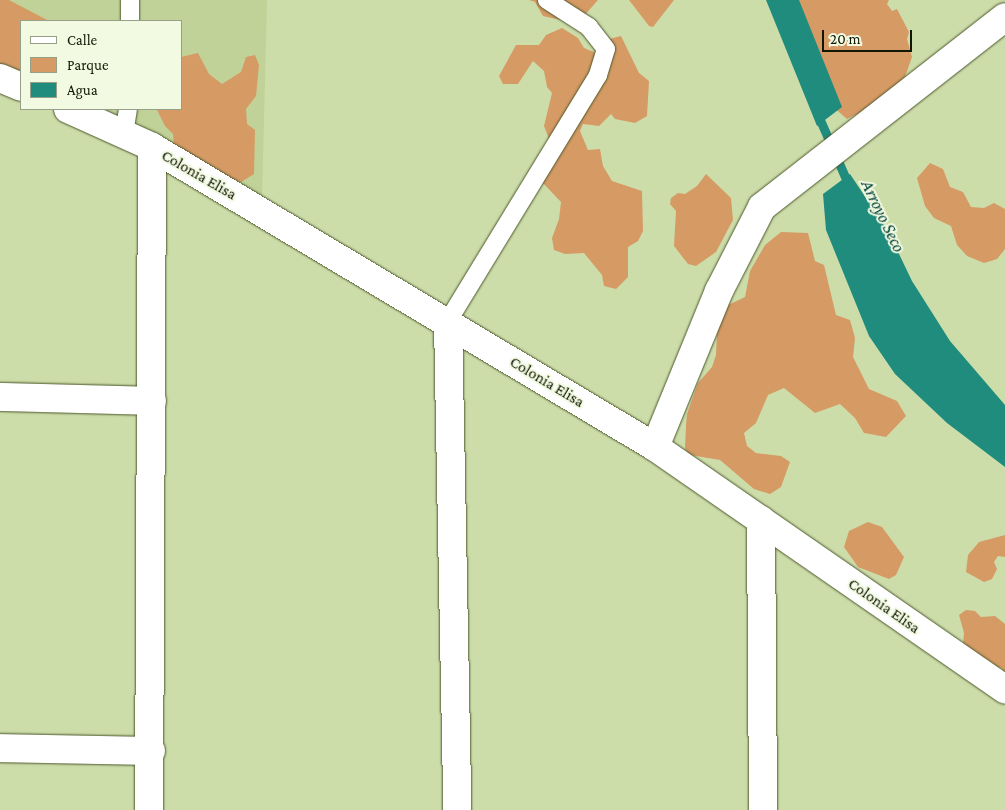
<!DOCTYPE html>
<html>
<head>
<meta charset="utf-8">
<style>
	body { margin:0 }
	#map { position:relative; width:1005px; height:810px; overflow:hidden; background:#cdddaa; font-family:"Crimson Pro",serif }
	div>[style] { position:absolute }
	[style*='--x'] { left:calc(var(--x)*1px); top:calc(var(--y)*1px); width:calc(var(--w)*1px); rotate:calc(var(--a)*1deg) }
	.built>* { inset:0; background:#c0d298 }
	.green>* { inset:0; background:#d69a65 }
	.water>* { inset:0; background:#1f8c7e }
	.stream>* { height:9px; margin:-4.5px; padding:0 4.5px; transform-origin:4.5px; border-radius:4.5px; background:#1f8c7e }
	.roads { filter:drop-shadow(0 0 1px #4c582b) drop-shadow(0 0 1px #4c582b) }
	.lane>* { height:18px; margin:-9px; padding:0 9px; transform-origin:9px; border-radius:9px; background:#fff }
	.street>* { height:28px; margin:-14px; padding:0 14px; transform-origin:14px; border-radius:14px; background:#fff }
	.secondary>* { height:28px; margin:-14px; padding:0 14px; transform-origin:14px; border-radius:14px; background:#fff }
	span { translate:-50% -50%; white-space:nowrap; text-align:center; line-height:1.15; -webkit-text-stroke:4px #f2fae1; paint-order:stroke }
	.street-label { font-size:16px; color:#121705 }
	.water-label { font-size:18px; color:#02423a; font-style:italic }
	.legend { position:absolute; left:20px; top:20px; width:162px; height:90px; box-sizing:border-box; background:#f2fae1; border:1px solid #989f89; margin:0; padding:6px 9px; list-style:none; font-size:15px; color:#121705 }
	.legend li { display:flex; align-items:center; gap:10px; height:25px }
	.legend b { width:25px; border:1px solid #989f89 }
	.scale { position:absolute; left:822px; top:30px; width:90px; height:22px; box-sizing:border-box; border:2px solid #121705; border-top:0; padding-left:6px; font-size:15px; line-height:18px; white-space:nowrap; color:#121705; -webkit-text-stroke:4px #f2fae1; paint-order:stroke }
</style>
</head>
<body>
<div id="map">
	<div class="built">
		<i style="clip-path:polygon(0 0,267px 0,262px 199px,90px 109px,181px 109px,181px 21px,21px 21px)"></i>
	</div>
	<div class="green">
		<i style="clip-path:polygon(0 0,9px 0,49px 21px,21px 21px,21px 79px,0 70px)"></i>
		<i style="clip-path:polygon(529px 0,598px 0,584px 16px,565px 21px,543px 16px,535px 2px)"></i>
		<i style="clip-path:polygon(629px 0,674px 0,653px 27px,649px 26px)"></i>
		<i style="clip-path:polygon(795px 0,889px 0,887px 4px,892px 11px,897px 9px,909px 32px,907px 39px,912px 57px,905px 77px,869px 108px,847px 119px,832px 106px)"></i>
		<i style="clip-path:polygon(562px 28px,578px 38px,584px 48px,601px 55px,609px 39px,621px 36px,639px 73px,649px 81px,647px 116px,635px 123px,615px 119px,611px 114px,599px 126px,583px 124px,580px 131px,588px 150px,600px 149px,603px 166px,612px 181px,642px 191px,643px 231px,638px 241px,628px 247px,628px 277px,616px 289px,604px 286px,602px 275px,584px 253px,565px 254px,554px 250px,552px 238px,559px 219px,561px 202px,543px 183px,537px 170px,551px 144px,544px 126px,552px 93px,547px 87px,544px 71px,533px 61px,518px 84px,503px 84px,499px 76px,516px 45px,539px 45px,546px 35px)"></i>
		<i style="clip-path:polygon(198px 53px,209px 74px,222px 84px,241px 72px,246px 57px,255px 55px,259px 65px,256px 96px,246px 109px,247px 124px,255px 130px,254px 174px,241px 182px,208px 175px,174px 145px,173px 134px,165px 126px,157px 110px,181px 109px,181px 57px)"></i>
		<i style="clip-path:polygon(930px 163px,943px 169px,950px 187px,963px 192px,971px 207px,984px 208px,994px 203px,1005px 209px,1005px 249px,997px 259px,984px 263px,967px 256px,957px 245px,951px 226px,934px 218px,925px 206px,917px 178px)"></i>
		<i style="clip-path:polygon(706px 174px,731px 198px,733px 220px,716px 252px,696px 266px,688px 264px,674px 246px,676px 211px,670px 204px,671px 198px,678px 193px,685px 194px,697px 186px)"></i>
		<i style="clip-path:polygon(781px 232px,808px 233px,815px 261px,824px 265px,836px 315px,850px 320px,855px 338px,853px 357px,869px 389px,897px 401px,906px 416px,886px 437px,864px 433px,855px 418px,840px 404px,815px 413px,784px 388px,768px 395px,756px 423px,744px 433px,747px 446px,756px 453px,781px 456px,790px 462px,781px 487px,770px 494px,754px 489px,720px 460px,690px 455px,685px 449px,686px 425px,687px 414px,698px 383px,712px 367px,716px 355px,717px 331px,726px 306px,745px 297px,750px 271px,765px 245px)"></i>
		<i style="clip-path:polygon(868px 522px,882px 527px,904px 557px,896px 575px,889px 579px,858px 567px,844px 547px,849px 531px)"></i>
		<i style="clip-path:polygon(1005px 535px,1005px 557px,998px 556px,994px 562px,997px 569px,992px 579px,984px 582px,966px 572px,968px 555px,979px 542px)"></i>
		<i style="clip-path:polygon(966px 610px,975px 611px,981px 617px,995px 616px,1005px 624px,1005px 674px,1002px 668px,991px 666px,963px 644px,964px 633px,959px 615px)"></i>
	</div>
	<div class="water">
		<i style="clip-path:polygon(766px 0,799px 0,842px 107px,817px 126px)"></i>
		<i style="clip-path:polygon(850px 174px,888px 231px,912px 281px,950px 341px,1005px 405px,1005px 467px,947px 423px,895px 374px,869px 336px,826px 230px,823px 194px)"></i>
	</div>
	<div class="stream">
		<i style="--x:817;--y:113;--w:82;--a:66.3"></i>
	</div>
	<div class="roads">
		<div class="lane">
			<i style="--x:130;--y:21;--w:21;--a:-90"></i>
			<i style="--x:124;--y:134;--w:25;--a:-81"></i>
			<i style="--x:448;--y:321;--w:288;--a:-58.6"></i>
			<i style="--x:598;--y:75;--w:27;--a:-73"></i>
			<i style="--x:606;--y:49;--w:28;--a:-128"></i>
			<i style="--x:589;--y:27;--w:50;--a:-147.3"></i>
		</div>
		<div class="street">
			<i style="--x:448;--y:321;--w:489;--a:88.9"></i>
			<i style="--x:0;--y:397;--w:152;--a:1.5"></i>
			<i style="--x:655;--y:447;--w:169;--a:-67.7"></i>
			<i style="--x:719;--y:291;--w:94;--a:-62.9"></i>
			<i style="--x:762;--y:207;--w:308;--a:-38"></i>
			<i style="--x:761;--y:520;--w:290;--a:89.6"></i>
			<i style="--x:0;--y:748;--w:151;--a:1.1"></i>
			<i style="--x:149;--y:810;--w:663;--a:-89.74"></i>
		</div>
		<div class="secondary">
			<i style="--x:0;--y:78;--w:23;--a:23"></i>
			<i style="--x:68;--y:109;--w:92;--a:24.3"></i>
			<i style="--x:152;--y:147;--w:586;--a:30.81"></i>
			<i style="--x:655;--y:447;--w:426;--a:34.7"></i>
		</div>
	</div>
	<div class="street-label">
		<span style="left:199px;top:175px;rotate:30deg">Colonia Elisa</span>
		<span style="left:547px;top:382px;rotate:31deg">Colonia Elisa</span>
		<span style="left:884px;top:606px;rotate:35deg">Colonia Elisa</span>
	</div>
	<div class="water-label">
		<span style="left:883px;top:216px;rotate:64deg">Arroyo Seco</span>
	</div>
	<ul class="legend">
	<li><b style="height:6px;background:#fff"></b>Calle</li>
	<li><b style="height:14px;background:#d69a65"></b>Parque</li>
	<li><b style="height:14px;background:#1f8c7e"></b>Agua</li>
	</ul>
	<div class="scale">20 m</div>
</div>
</body>
</html>
